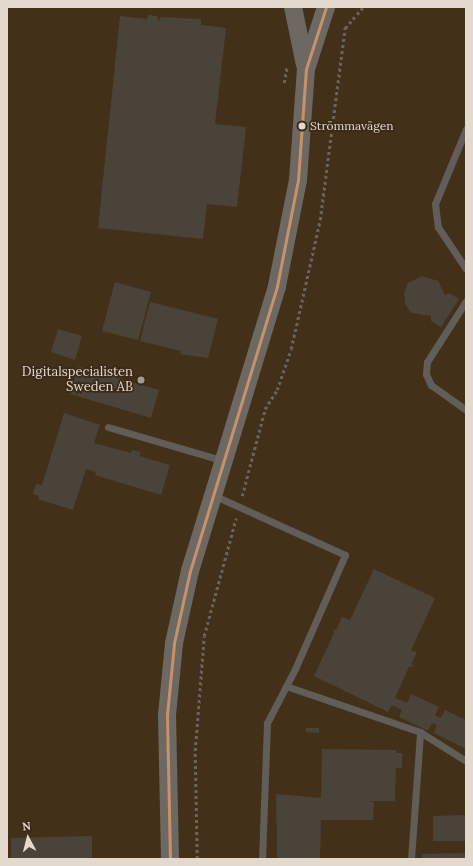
<!DOCTYPE html>
<html>
<head>
<meta charset="utf-8">
<style>
	body { margin:0 }
	#map { position:relative; width:473px; height:866px; overflow:hidden; background:#33291f; font-family:Lora,serif }
	div>[style] { position:absolute }
	[style*='--x'] { left:calc(var(--x)*1px); top:calc(var(--y)*1px); width:calc(var(--w)*1px); rotate:calc(var(--a)*1deg) }
	.built>* { inset:0; background:#433018 }
	.building>* { inset:0; background:#4a433a }
	.path>* { height:2.5px; margin-top:-1.25px; transform-origin:0; background:repeating-linear-gradient(90deg,#69645e 0 3px,transparent 0 6px) }
	.lane>* { height:7px; margin:-3.5px; padding:0 3.5px; transform-origin:3.5px; border-radius:3.5px; background:#615d59 }
	.secondary>* { height:18px; margin:-9px; padding:0 9px; transform-origin:9px; border-radius:9px; background:#6d6862 }
	.bus-1>* { height:3px; margin:-1.5px; padding:0 1.5px; transform-origin:1.5px; border-radius:1.5px; background:#c7916a }
	.dots>* { width:11px; height:11px; translate:-50% -50%; box-sizing:border-box; border:2px solid #3b2a17; border-radius:50% }
	span { translate:-50% -50%; white-space:nowrap; text-align:center; line-height:1.15; -webkit-text-stroke:3.5px #3b2a17; paint-order:stroke }
	.bus-label { font-size:12px; color:#e4d9cd }
	.left { translate:0 -50%; text-align:left }
	.poi-label { font-size:13px; color:#e4d9cd }
	.right { translate:-100% -50%; text-align:right }
	.frame { position:absolute; inset:0; border:8px solid #e4d9cd; pointer-events:none }
	.north { position:absolute; left:8px; top:818px; width:40px; height:40px; -webkit-text-stroke:3px #3b2a17; paint-order:stroke; rotate:353deg; font-size:11px; font-weight:700; line-height:16px; text-align:center; color:#e4d9cd }
	.north::after { content:''; display:block; margin:auto; width:14px; height:18px; background:#e4d9cd; clip-path:polygon(50% 0,100% 100%,50% 72%,0 100%) }
</style>
</head>
<body>
<div id="map">
	<div class="built">
		<i style="clip-path:polygon(7px 7px,466px 7px,466px 859px,7px 859px)"></i>
	</div>
	<div class="building">
		<i style="clip-path:polygon(148px 15px,157px 16px,159px 21px,160px 17px,201px 19px,201px 25px,226px 28px,215px 124px,246px 127px,237px 207px,207px 204px,203px 239px,98px 228px,120px 16px,147px 19px)"></i>
		<i style="clip-path:polygon(422px 276px,438px 281px,445px 295px,449px 293px,459px 299px,441px 327px,431px 321px,431px 316px,411px 313px,405px 304px,404px 293px,408px 283px)"></i>
		<i style="clip-path:polygon(115px 282px,151px 292px,138px 340px,102px 331px)"></i>
		<i style="clip-path:polygon(150px 302px,218px 319px,208px 358px,180px 354px,181px 351px,140px 341px)"></i>
		<i style="clip-path:polygon(58px 329px,82px 336px,75px 360px,51px 352px)"></i>
		<i style="clip-path:polygon(78px 366px,159px 390px,151px 418px,70px 394px)"></i>
		<i style="clip-path:polygon(64px 413px,100px 425px,94px 443px,131px 453px,132px 450px,141px 452px,139px 456px,170px 465px,161px 495px,95px 475px,96px 472px,86px 469px,73px 510px,38px 499px,39px 496px,33px 494px,36px 484px,42px 485px)"></i>
		<i style="clip-path:polygon(374px 569px,435px 598px,411px 650px,417px 652px,411px 664px,414px 666px,409px 667px,395px 698px,407px 703px,411px 694px,439px 707px,435px 715px,441px 718px,445px 710px,466px 720px,466px 749px,434px 733px,437px 725px,432px 723px,428px 731px,399px 717px,402px 710px,392px 705px,388px 712px,314px 676px,334px 633px,333px 629px,336px 630px,342px 617px,350px 620px)"></i>
		<i style="clip-path:polygon(306px 728px,319px 728px,319px 733px,306px 732px)"></i>
		<i style="clip-path:polygon(322px 749px,396px 750px,396px 753px,402px 753px,402px 768px,396px 768px,395px 801px,365px 801px,374px 802px,373px 820px,321px 820px,320px 859px,277px 859px,276px 794px,321px 798px)"></i>
		<i style="clip-path:polygon(466px 815px,466px 841px,433px 841px,433px 816px)"></i>
		<i style="clip-path:polygon(92px 836px,92px 859px,11px 859px,11px 838px)"></i>
		<i style="clip-path:polygon(466px 853px,466px 859px,422px 859px,422px 854px)"></i>
	</div>
	<div class="path">
		<i style="--x:284;--y:83;--w:17;--a:-80"></i>
		<i style="--x:242;--y:496;--w:90;--a:-75.2"></i>
		<i style="--x:265;--y:409;--w:22;--a:-58"></i>
		<i style="--x:277;--y:390;--w:43;--a:-71.1"></i>
		<i style="--x:291;--y:349;--w:132;--a:-77.3"></i>
		<i style="--x:320;--y:220;--w:194;--a:-82.6"></i>
		<i style="--x:345;--y:28;--w:28;--a:-49"></i>
		<i style="--x:197;--y:859;--w:108;--a:-91.1"></i>
		<i style="--x:195;--y:751;--w:115;--a:-85.5"></i>
		<i style="--x:204;--y:636;--w:122;--a:-74.8"></i>
	</div>
	<div class="lane">
		<i style="--x:466;--y:129;--w:81;--a:112.5"></i>
		<i style="--x:435;--y:204;--w:23;--a:83"></i>
		<i style="--x:438;--y:227;--w:50;--a:56.3"></i>
		<i style="--x:466;--y:301;--w:72;--a:122.6"></i>
		<i style="--x:427;--y:362;--w:12;--a:95"></i>
		<i style="--x:426;--y:374;--w:12;--a:66"></i>
		<i style="--x:431;--y:385;--w:43;--a:35.5"></i>
		<i style="--x:108;--y:427;--w:121;--a:16.3"></i>
		<i style="--x:213;--y:495;--w:145;--a:24.4"></i>
		<i style="--x:345;--y:555;--w:124;--a:113.7"></i>
		<i style="--x:295;--y:669;--w:61;--a:117.4"></i>
		<i style="--x:267;--y:723;--w:136;--a:92.1"></i>
		<i style="--x:286;--y:686;--w:142;--a:18.9"></i>
		<i style="--x:420;--y:732;--w:54;--a:32.2"></i>
		<i style="--x:411;--y:859;--w:127;--a:-85.9"></i>
	</div>
	<div class="secondary">
		<i style="--x:293;--y:7;--w:59;--a:78.3"></i>
		<i style="--x:170;--y:859;--w:144;--a:-91.2"></i>
		<i style="--x:167;--y:715;--w:72;--a:-84.4"></i>
		<i style="--x:174;--y:643;--w:74;--a:-77.5"></i>
		<i style="--x:190;--y:571;--w:298;--a:-73"></i>
		<i style="--x:277;--y:286;--w:108;--a:-78.8"></i>
		<i style="--x:298;--y:180;--w:111;--a:-85.9"></i>
		<i style="--x:306;--y:69;--w:65;--a:-72.1"></i>
	</div>
	<div class="bus-1">
		<i style="--x:170;--y:859;--w:144;--a:-91.2"></i>
		<i style="--x:167;--y:715;--w:72;--a:-84.4"></i>
		<i style="--x:174;--y:643;--w:74;--a:-77.5"></i>
		<i style="--x:190;--y:571;--w:298;--a:-73"></i>
		<i style="--x:277;--y:286;--w:108;--a:-78.8"></i>
		<i style="--x:298;--y:180;--w:111;--a:-85.9"></i>
		<i style="--x:306;--y:69;--w:65;--a:-72.1"></i>
	</div>
	<div class="dots">
		<i style="left:302px;top:126px;background:#e4d9cd"></i>
		<i style="left:141px;top:380px;background:#a69b90"></i>
	</div>
	<div class="bus-label">
		<span class="left" style="left:310px;top:126px">Strömmavägen</span>
	</div>
	<div class="poi-label">
		<span class="right" style="left:133px;top:380px">Digitalspecialisten<br>Sweden AB</span>
	</div>
	<div class="frame"></div>
	<div class="north">N</div>
</div>
</body>
</html>
